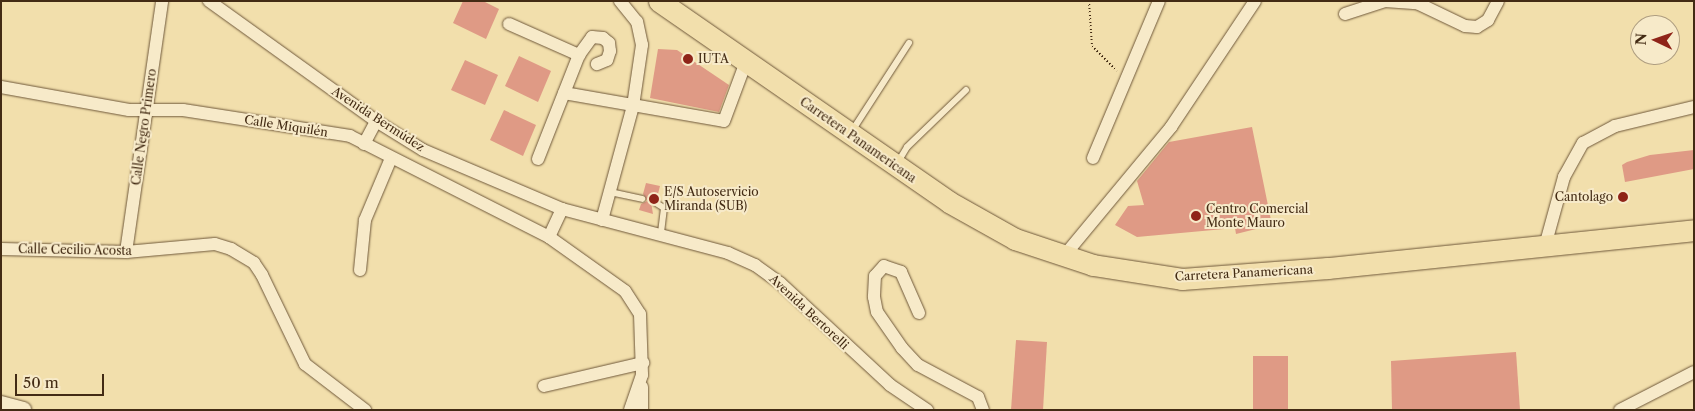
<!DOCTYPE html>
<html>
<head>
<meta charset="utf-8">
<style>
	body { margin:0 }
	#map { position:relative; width:1695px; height:411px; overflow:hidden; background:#f2dfac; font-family:"Libre Caslon Text",serif }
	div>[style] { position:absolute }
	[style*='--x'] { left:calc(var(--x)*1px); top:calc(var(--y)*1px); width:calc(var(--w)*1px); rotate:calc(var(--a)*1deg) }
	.building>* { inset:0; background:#df9a85 }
	.path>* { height:2px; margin-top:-1px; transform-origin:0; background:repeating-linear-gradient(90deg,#432b14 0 1px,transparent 0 3.5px) }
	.roads { filter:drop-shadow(0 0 1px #6f583a) drop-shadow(0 0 1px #6f583a) }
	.service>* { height:6px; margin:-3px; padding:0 3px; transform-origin:3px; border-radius:3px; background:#f7eac9 }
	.minor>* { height:12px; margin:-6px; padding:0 6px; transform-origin:6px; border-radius:6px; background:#f7eac9 }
	.tertiary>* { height:16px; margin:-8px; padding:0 8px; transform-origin:8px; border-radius:8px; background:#f7eac9 }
	.primary>* { height:21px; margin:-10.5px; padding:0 10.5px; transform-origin:10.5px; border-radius:10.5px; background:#f2dfac }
	.dots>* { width:14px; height:14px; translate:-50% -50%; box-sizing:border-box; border:2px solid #f7eac9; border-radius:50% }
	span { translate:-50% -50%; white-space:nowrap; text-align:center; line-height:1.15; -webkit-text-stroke:4px #f7eac9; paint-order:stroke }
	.poi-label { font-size:12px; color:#432b14 }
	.left { translate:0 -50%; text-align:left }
	.right { translate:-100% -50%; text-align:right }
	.street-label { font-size:12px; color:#432b14 }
	.frame { position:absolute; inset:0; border:2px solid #432b14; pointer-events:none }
	.north { position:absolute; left:1630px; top:15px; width:50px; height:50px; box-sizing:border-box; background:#f7eac9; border:1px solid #af9e81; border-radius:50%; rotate:273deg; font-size:14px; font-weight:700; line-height:20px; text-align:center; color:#432b14 }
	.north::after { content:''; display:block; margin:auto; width:18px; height:22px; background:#8f2418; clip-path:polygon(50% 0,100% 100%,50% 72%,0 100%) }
	.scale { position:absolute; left:15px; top:374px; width:89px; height:22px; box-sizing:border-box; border:2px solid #432b14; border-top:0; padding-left:6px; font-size:15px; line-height:18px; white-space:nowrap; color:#432b14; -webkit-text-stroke:4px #f7eac9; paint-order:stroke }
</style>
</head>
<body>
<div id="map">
	<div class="building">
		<i style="clip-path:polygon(463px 1px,483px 1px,499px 9px,486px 39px,453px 23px)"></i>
		<i style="clip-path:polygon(658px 49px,677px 50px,729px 85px,719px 112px,650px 98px)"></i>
		<i style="clip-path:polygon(519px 56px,551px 71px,538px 102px,505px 86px)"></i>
		<i style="clip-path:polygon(465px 60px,498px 75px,485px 105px,451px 90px)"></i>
		<i style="clip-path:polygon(504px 110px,536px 125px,523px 156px,490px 140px)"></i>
		<i style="clip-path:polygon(1252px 127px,1272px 225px,1236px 234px,1235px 228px,1137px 237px,1115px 225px,1128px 206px,1144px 205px,1137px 181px,1169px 142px)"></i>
		<i style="clip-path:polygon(1694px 150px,1694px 169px,1625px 182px,1622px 165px,1627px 162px,1650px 155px)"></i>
		<i style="clip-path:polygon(646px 183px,660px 186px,657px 198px,651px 202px,653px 214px,639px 210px,641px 204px,647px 201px,643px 194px)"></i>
		<i style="clip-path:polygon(1016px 340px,1047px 342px,1043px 410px,1011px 410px)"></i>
		<i style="clip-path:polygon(1516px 352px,1520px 410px,1392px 410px,1391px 361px)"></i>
		<i style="clip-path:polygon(1253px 356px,1288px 356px,1288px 409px,1253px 409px)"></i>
	</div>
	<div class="path">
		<i style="--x:1089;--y:1;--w:45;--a:86.2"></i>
		<i style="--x:1092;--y:46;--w:35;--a:45"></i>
	</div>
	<div class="roads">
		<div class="service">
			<i style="--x:852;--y:131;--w:105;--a:-57.1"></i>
			<i style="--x:898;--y:162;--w:17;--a:-59"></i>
			<i style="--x:907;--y:147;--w:82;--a:-44"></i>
			<i style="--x:610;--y:192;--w:33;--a:12"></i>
			<i style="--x:656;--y:203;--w:9;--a:32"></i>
			<i style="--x:664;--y:208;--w:26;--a:97"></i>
		</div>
		<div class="minor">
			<i style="--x:209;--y:1;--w:206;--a:35.7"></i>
			<i style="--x:376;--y:121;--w:55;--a:31.7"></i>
			<i style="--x:423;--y:150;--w:151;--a:23"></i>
			<i style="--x:562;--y:209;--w:172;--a:14.8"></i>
			<i style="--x:728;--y:253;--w:30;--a:24"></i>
			<i style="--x:755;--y:265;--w:31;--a:36"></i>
			<i style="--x:780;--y:283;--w:150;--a:42.8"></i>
			<i style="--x:890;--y:385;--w:45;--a:34"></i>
			<i style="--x:1345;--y:14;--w:42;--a:-18"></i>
			<i style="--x:1385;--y:1;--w:32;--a:4"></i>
			<i style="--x:1417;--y:3;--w:53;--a:25.6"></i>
			<i style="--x:1465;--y:26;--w:12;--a:5"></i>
			<i style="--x:1477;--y:27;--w:13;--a:-32"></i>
			<i style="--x:1488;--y:20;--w:21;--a:-62"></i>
			<i style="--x:509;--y:24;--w:77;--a:23.9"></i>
			<i style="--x:1;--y:87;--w:130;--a:10.2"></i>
			<i style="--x:129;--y:110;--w:54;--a:0"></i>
			<i style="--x:183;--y:110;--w:169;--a:8.8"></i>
			<i style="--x:350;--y:136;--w:223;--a:26.9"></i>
			<i style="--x:549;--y:237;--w:93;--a:35.4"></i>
			<i style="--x:625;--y:291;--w:27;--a:57"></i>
			<i style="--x:640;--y:314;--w:61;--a:88.1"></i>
			<i style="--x:642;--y:375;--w:37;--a:109"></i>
			<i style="--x:564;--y:93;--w:162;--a:9.9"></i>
			<i style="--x:724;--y:121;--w:63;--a:-69.6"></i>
			<i style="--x:364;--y:144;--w:26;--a:-62"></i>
			<i style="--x:1093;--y:158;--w:170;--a:-67.2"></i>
			<i style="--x:538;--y:159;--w:112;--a:-68.5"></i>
			<i style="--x:579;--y:55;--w:22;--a:-54"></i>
			<i style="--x:592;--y:37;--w:11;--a:5"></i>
			<i style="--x:603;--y:38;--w:8;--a:40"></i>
			<i style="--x:609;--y:43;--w:8;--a:83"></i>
			<i style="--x:610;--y:51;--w:9;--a:108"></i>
			<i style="--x:607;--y:60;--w:11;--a:158"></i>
			<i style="--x:602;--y:220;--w:118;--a:-74.8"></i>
			<i style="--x:633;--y:106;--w:62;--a:-81.6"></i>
			<i style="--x:642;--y:45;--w:24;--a:-102"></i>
			<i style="--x:637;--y:22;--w:27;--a:-129"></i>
			<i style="--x:549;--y:237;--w:31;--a:-65"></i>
			<i style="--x:1545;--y:246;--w:72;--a:-74.6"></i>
			<i style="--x:1564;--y:177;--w:39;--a:-61"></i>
			<i style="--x:1583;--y:143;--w:36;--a:-28"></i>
			<i style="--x:1615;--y:126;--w:81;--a:-13.5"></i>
			<i style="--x:1;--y:249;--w:125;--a:1.4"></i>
			<i style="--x:126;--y:252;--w:89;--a:-5.1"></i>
			<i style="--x:215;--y:244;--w:17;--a:17"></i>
			<i style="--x:231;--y:249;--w:27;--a:31"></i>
			<i style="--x:254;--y:263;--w:14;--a:56"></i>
			<i style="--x:262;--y:275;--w:99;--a:64.2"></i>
			<i style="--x:305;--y:364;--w:76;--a:37.5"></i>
			<i style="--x:126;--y:252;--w:254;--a:-81.8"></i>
			<i style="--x:1064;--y:256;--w:168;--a:-50.3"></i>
			<i style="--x:1171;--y:127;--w:151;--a:-56.3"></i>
			<i style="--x:360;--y:270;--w:50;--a:-84.3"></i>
			<i style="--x:365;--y:220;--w:67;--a:-67.2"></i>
			<i style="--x:919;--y:313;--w:45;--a:-113.7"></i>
			<i style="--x:901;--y:272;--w:18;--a:-161"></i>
			<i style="--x:884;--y:266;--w:13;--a:132"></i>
			<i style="--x:875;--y:276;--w:21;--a:93"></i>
			<i style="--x:874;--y:297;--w:15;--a:79"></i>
			<i style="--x:877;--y:312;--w:44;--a:55.2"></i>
			<i style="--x:902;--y:348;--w:23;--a:47"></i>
			<i style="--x:918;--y:365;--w:68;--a:28.1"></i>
			<i style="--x:978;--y:397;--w:14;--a:69"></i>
			<i style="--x:544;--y:386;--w:102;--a:-13.1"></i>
			<i style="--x:642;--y:387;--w:23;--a:90"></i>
			<i style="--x:1620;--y:410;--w:83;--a:-27.2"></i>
		</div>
		<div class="tertiary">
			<i style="--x:1;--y:404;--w:23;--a:15"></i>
		</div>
		<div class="primary">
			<i style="--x:659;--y:1;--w:353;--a:34.7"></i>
			<i style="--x:949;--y:202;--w:76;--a:29.3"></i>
			<i style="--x:1015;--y:239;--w:82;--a:18.4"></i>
			<i style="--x:1093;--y:265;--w:90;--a:8.9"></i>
			<i style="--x:1182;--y:279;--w:146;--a:-4.3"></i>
			<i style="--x:1328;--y:268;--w:368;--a:-5.9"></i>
		</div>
	</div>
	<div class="dots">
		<i style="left:688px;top:59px;background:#8f2418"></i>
		<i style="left:1623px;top:197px;background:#8f2418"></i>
		<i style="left:654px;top:199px;background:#8f2418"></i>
		<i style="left:1196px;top:216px;background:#8f2418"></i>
	</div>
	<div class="poi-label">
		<span class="left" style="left:698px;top:59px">IUTA</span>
		<span class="left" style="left:664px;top:199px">E/S Autoservicio<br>Miranda (SUB)</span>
		<span class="right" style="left:1613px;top:197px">Cantolago</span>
		<span class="left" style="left:1206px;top:216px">Centro Comercial<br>Monte Mauro</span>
	</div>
	<div class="street-label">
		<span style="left:378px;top:119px;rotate:33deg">Avenida Bermúdez</span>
		<span style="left:286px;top:126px;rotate:9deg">Calle Miquilén</span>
		<span style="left:144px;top:127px;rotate:-82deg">Calle Negro Primero</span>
		<span style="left:858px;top:140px;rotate:35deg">Carretera Panamericana</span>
		<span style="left:75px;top:250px;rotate:1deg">Calle Cecilio Acosta</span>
		<span style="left:1244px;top:273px;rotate:-3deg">Carretera Panamericana</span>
		<span style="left:809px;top:312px;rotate:43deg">Avenida Bertorelli</span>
	</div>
	<div class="frame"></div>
	<div class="north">N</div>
	<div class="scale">50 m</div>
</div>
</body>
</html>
